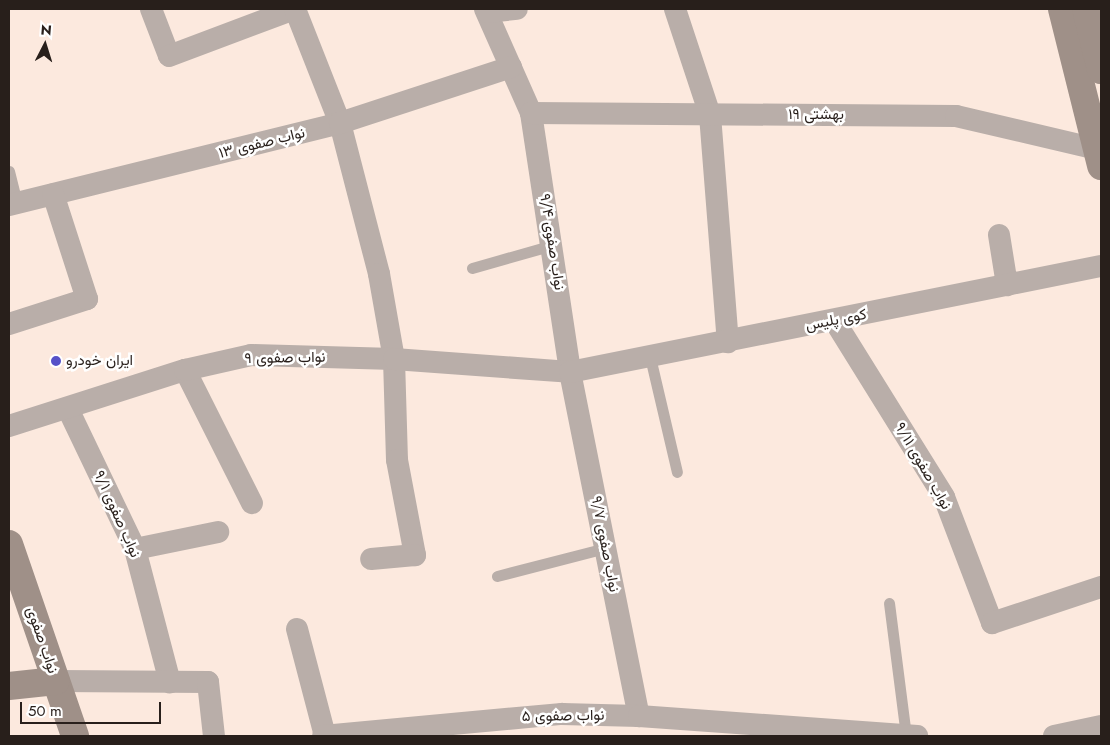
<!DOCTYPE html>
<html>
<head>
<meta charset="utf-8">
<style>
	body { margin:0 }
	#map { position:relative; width:1110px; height:745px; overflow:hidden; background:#fce9de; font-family:Jost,Vazirmatn,sans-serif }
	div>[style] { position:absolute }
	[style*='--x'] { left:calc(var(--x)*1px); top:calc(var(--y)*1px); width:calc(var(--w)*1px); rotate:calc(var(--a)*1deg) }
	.lane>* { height:11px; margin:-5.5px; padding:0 5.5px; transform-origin:5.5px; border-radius:5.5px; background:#b9aea9 }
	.street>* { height:22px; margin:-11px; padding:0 11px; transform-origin:11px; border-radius:11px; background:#b9aea9 }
	.secondary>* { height:28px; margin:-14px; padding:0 14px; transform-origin:14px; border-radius:14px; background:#9f9088 }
	.dots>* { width:14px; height:14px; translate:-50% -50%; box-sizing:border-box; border:2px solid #fff; border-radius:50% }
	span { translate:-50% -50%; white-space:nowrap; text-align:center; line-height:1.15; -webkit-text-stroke:5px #fff; paint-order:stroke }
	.street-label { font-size:15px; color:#281f1b }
	.poi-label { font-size:15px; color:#281f1b }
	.left { translate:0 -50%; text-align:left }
	.frame { position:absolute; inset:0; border:10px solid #281f1b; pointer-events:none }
	.north { position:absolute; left:20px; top:20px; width:50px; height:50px; -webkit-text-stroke:4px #fff; paint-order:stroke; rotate:5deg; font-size:14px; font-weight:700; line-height:20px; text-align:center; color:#281f1b }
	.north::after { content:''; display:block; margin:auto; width:18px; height:22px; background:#281f1b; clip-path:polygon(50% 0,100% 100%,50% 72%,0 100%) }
	.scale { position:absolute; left:20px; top:702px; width:141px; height:22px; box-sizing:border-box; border:2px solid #281f1b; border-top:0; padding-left:6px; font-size:15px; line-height:18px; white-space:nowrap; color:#281f1b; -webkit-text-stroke:4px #fff; paint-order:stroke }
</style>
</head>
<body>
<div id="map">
	<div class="lane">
		<i style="--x:9;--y:171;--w:33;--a:76"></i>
		<i style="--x:472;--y:268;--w:84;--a:-15.9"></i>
		<i style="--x:650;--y:357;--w:118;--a:76.8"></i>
		<i style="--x:497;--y:576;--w:112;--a:-14.5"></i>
		<i style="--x:889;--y:603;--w:133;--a:82.7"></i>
	</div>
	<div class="street">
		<i style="--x:151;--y:9;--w:50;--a:69"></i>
		<i style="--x:169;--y:56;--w:134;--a:-20.6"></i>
		<i style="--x:295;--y:9;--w:123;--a:68.5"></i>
		<i style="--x:340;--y:123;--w:156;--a:75.5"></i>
		<i style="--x:379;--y:274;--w:86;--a:80"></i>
		<i style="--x:394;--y:359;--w:101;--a:88.3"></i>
		<i style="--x:397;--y:460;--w:97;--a:79.3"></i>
		<i style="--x:415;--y:555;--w:44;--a:174.8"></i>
		<i style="--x:485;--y:9;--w:114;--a:66.1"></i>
		<i style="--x:531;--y:113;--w:262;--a:81.4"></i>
		<i style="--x:570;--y:372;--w:351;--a:78.7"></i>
		<i style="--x:675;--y:9;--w:112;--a:71.7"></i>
		<i style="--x:710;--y:115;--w:228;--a:85.5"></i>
		<i style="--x:487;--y:12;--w:30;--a:-6"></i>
		<i style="--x:531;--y:113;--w:425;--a:0.4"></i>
		<i style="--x:956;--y:116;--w:145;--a:13.2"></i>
		<i style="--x:9;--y:205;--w:341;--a:-13.9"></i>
		<i style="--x:340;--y:123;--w:180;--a:-18.1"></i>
		<i style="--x:999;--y:235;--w:51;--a:80.9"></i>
		<i style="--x:834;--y:320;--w:208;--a:58.1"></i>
		<i style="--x:944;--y:497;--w:135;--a:69.1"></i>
		<i style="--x:992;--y:623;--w:115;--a:-18.3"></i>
		<i style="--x:9;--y:324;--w:82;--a:-17.8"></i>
		<i style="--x:87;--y:299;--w:110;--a:-107.9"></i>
		<i style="--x:185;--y:370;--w:149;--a:63.3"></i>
		<i style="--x:68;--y:409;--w:155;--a:64.4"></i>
		<i style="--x:135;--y:549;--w:138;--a:75.3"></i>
		<i style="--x:9;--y:426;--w:185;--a:-17.7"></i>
		<i style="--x:185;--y:370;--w:68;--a:-12.8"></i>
		<i style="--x:251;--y:355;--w:143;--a:1.6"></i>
		<i style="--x:394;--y:359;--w:176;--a:4.2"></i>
		<i style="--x:570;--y:372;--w:541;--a:-11.29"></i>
		<i style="--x:135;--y:549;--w:85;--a:-11.6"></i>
		<i style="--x:297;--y:629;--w:111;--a:75.3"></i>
		<i style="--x:56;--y:681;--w:152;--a:0.4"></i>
		<i style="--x:208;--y:682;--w:54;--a:83.7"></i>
		<i style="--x:323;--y:736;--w:240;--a:-5.3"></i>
		<i style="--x:562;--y:714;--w:77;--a:1.5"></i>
		<i style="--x:639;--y:716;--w:279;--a:4.1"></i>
		<i style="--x:1054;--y:736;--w:48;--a:-12"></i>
	</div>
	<div class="secondary">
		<i style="--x:1062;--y:9;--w:162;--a:76"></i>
		<i style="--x:1086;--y:9;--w:63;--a:76.2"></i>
		<i style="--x:9;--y:544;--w:203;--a:71"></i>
		<i style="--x:9;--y:686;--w:47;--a:-6.1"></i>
	</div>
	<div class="dots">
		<i style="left:56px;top:361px;background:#5651c8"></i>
	</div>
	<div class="street-label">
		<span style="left:816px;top:115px">بهشتی ۱۹</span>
		<span style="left:262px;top:143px;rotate:-14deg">نواب صفوی ۱۳</span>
		<span style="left:552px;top:242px;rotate:81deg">نواب صفوی ۹/۴</span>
		<span style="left:836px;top:320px;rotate:-11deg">کوی پلیس</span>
		<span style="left:285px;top:358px;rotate:-1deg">نواب صفوی ۹</span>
		<span style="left:923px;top:466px;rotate:60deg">نواب صفوی ۹/۱۱</span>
		<span style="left:117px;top:514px;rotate:66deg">نواب صفوی ۹/۱</span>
		<span style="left:605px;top:544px;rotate:79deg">نواب صفوی ۹/۷</span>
		<span style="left:42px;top:640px;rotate:71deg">نواب صفوی</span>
		<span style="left:563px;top:716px;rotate:-1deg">نواب صفوی ۵</span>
	</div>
	<div class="poi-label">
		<span class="left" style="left:66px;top:361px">ایران خودرو</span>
	</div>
	<div class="frame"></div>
	<div class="north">N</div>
	<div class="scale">50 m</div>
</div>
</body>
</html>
